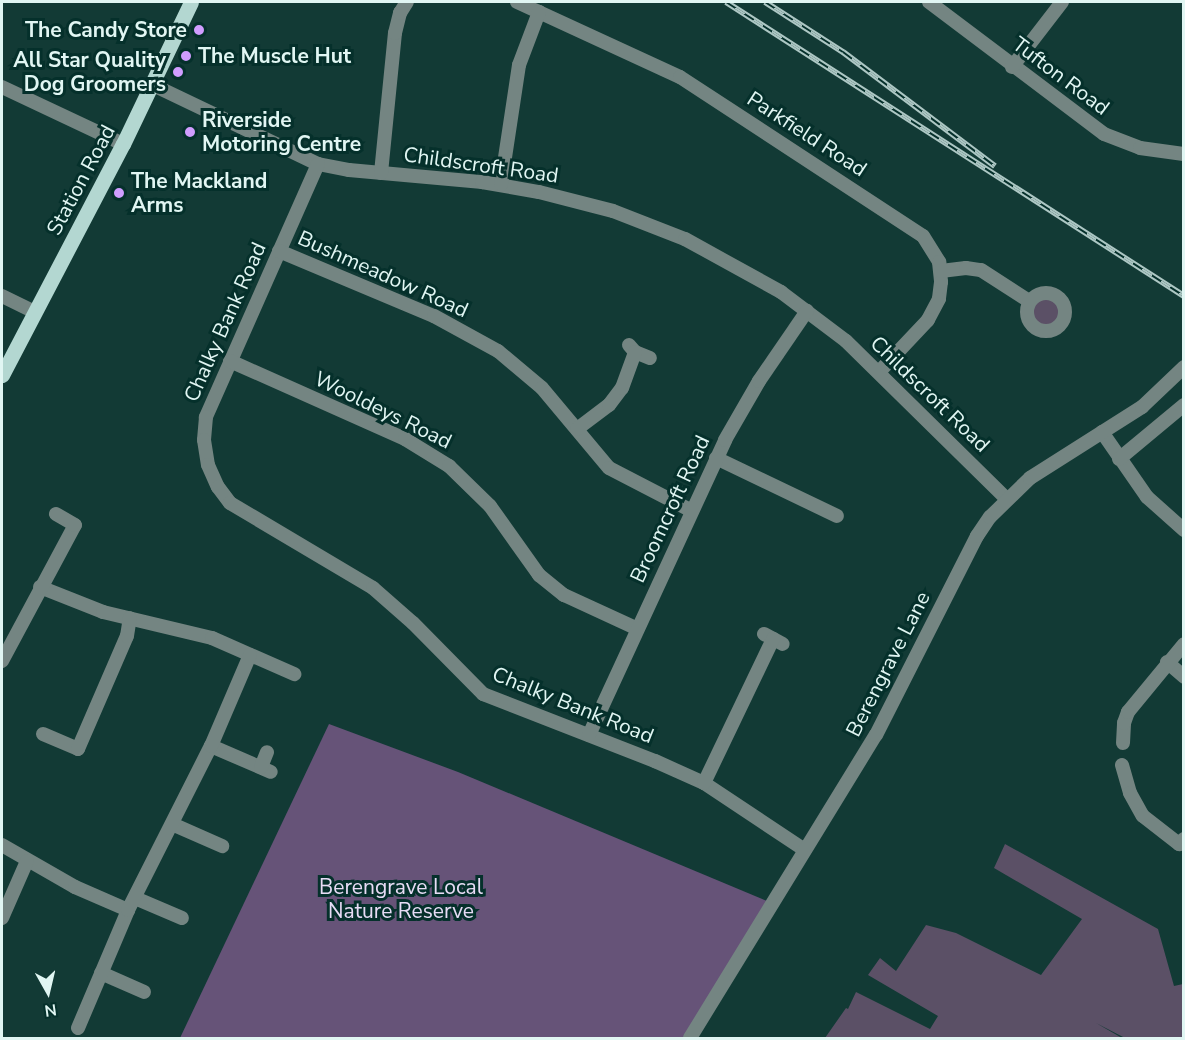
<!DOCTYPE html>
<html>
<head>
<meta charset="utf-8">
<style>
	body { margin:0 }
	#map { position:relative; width:1185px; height:1040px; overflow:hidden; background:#123a35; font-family:"Nunito Sans",sans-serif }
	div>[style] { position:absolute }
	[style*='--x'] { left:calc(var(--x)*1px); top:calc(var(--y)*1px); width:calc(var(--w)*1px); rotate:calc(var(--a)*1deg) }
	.green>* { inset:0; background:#5b5066 }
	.round { border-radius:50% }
	.forest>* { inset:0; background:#665378 }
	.minor>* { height:14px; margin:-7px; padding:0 7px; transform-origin:7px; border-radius:7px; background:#748582 }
	.minor>.ring { margin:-7px; padding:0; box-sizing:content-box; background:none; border:14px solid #748582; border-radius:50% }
	.major>* { height:15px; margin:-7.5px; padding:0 7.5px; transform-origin:7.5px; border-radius:7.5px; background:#b3d7d1 }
	.rail>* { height:6px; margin-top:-3px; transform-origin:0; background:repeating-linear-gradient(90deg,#05302b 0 11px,#adc7c4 0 22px); box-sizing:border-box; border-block:2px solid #adc7c4 }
	.dots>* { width:16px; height:16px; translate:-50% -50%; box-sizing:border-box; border:3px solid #05302b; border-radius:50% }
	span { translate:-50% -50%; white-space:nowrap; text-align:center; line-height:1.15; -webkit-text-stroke:6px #05302b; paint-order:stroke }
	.poi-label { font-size:21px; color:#e1f6f3; font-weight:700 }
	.right { translate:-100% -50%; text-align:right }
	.left { translate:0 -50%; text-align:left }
	.street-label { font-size:21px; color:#e1f6f3 }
	.park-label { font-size:21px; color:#e8dcf6 }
	.frame { position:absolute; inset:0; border:3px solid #e1f6f3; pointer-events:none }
	.north { position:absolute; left:18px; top:962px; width:60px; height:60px; -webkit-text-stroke:4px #05302b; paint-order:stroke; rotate:172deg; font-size:16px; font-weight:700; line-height:24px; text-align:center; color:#e1f6f3 }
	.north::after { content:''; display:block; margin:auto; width:21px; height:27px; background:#e1f6f3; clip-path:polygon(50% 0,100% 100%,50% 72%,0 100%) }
</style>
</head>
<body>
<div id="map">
	<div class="green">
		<i class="round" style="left:1030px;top:296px;width:32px;height:32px"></i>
		<i style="clip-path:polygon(1005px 844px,1158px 929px,1174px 986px,1183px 984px,1183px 1038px,1125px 1038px,1096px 1023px,1122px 1038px,825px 1038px,846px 1008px,848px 1009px,856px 992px,930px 1029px,938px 1016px,868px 975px,880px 958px,896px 971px,926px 925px,956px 933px,1041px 975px,1082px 919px,994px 868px)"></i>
	</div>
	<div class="forest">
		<i style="clip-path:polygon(329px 724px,458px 772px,767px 901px,683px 1038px,180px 1038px)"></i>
	</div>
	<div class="minor">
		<i style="--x:517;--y:2;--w:179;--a:24.7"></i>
		<i style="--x:680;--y:77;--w:290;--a:33.2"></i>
		<i style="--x:923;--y:236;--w:31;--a:58"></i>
		<i style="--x:939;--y:262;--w:20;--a:84"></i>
		<i style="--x:941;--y:282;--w:17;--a:97"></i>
		<i style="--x:939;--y:299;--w:24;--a:118"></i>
		<i style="--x:928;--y:320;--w:71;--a:133.3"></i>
		<i style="--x:929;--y:2;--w:219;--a:37"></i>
		<i style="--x:1104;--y:134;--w:39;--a:21"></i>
		<i style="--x:1140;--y:148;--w:44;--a:7.8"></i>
		<i style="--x:1012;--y:67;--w:82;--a:-52.4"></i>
		<i style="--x:153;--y:85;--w:183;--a:25.6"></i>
		<i style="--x:318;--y:164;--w:32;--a:11"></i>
		<i style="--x:349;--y:170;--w:134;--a:5.2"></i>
		<i style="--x:482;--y:182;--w:58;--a:10"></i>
		<i style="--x:539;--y:192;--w:76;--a:14.4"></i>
		<i style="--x:613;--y:211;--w:77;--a:21.3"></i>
		<i style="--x:685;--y:239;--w:110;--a:28.9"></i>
		<i style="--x:781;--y:292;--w:81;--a:37"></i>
		<i style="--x:846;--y:341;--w:226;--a:44.5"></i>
		<i style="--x:2;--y:87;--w:134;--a:25.2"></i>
		<i style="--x:318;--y:164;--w:277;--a:113.9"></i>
		<i style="--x:206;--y:417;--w:23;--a:95"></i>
		<i style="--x:204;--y:440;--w:25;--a:81"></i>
		<i style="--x:208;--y:465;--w:24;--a:66"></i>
		<i style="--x:218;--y:487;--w:20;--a:53"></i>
		<i style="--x:230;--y:503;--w:166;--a:30.7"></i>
		<i style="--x:373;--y:588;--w:53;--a:41.2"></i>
		<i style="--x:413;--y:623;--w:100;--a:45.4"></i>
		<i style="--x:483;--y:694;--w:185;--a:21.3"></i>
		<i style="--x:655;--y:761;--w:54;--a:24.2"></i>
		<i style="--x:704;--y:783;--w:121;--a:33.6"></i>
		<i style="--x:381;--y:173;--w:141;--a:-84.3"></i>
		<i style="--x:395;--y:33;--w:21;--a:-76"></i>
		<i style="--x:400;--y:13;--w:13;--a:-58"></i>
		<i style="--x:501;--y:184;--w:120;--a:-81.4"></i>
		<i style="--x:519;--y:65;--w:57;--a:-69.3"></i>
		<i style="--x:279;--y:251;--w:168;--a:22.8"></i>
		<i style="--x:434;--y:316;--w:73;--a:28.7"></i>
		<i style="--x:498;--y:351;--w:57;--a:40.1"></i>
		<i style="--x:542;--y:388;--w:104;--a:50.1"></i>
		<i style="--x:609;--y:468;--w:93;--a:27.4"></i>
		<i style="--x:941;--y:271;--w:25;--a:-7"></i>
		<i style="--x:966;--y:268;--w:15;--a:8"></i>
		<i style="--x:981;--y:270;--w:57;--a:32.9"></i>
		<i class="ring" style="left:1027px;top:293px;width:24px;height:24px"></i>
		<i style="--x:2;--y:296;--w:37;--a:26"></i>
		<i style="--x:629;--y:345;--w:9;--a:49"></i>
		<i style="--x:635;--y:352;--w:16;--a:22"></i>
		<i style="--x:230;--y:361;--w:192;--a:24"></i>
		<i style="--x:405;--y:439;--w:52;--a:31.5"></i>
		<i style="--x:449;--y:466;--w:57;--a:44.3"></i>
		<i style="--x:490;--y:506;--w:85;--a:54.6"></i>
		<i style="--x:539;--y:575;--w:32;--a:39"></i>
		<i style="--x:564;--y:595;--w:81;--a:24.7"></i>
		<i style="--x:577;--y:429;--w:40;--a:-37"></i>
		<i style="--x:609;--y:405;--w:21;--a:-53"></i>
		<i style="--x:622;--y:388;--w:38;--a:-70"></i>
		<i style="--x:1102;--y:432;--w:79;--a:55.3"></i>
		<i style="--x:1147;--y:497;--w:50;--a:41.7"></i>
		<i style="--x:716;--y:458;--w:134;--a:25.6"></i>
		<i style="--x:1119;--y:459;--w:85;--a:-39.7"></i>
		<i style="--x:40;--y:587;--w:68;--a:21.6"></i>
		<i style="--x:103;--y:612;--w:112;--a:13.4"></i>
		<i style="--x:212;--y:638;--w:90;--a:23.7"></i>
		<i style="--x:764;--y:634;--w:21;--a:28"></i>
		<i style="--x:2;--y:661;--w:154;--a:-61.8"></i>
		<i style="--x:75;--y:525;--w:22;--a:-150"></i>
		<i style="--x:1167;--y:662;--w:23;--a:41"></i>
		<i style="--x:43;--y:734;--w:38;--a:23"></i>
		<i style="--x:78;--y:749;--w:123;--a:-66.6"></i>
		<i style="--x:127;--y:636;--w:18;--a:-81"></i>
		<i style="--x:589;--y:735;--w:325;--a:-65.2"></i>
		<i style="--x:725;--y:440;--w:68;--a:-60"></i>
		<i style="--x:759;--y:381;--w:85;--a:-55.6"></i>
		<i style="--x:1123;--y:743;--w:20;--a:-87"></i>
		<i style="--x:1124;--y:723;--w:12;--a:-70"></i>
		<i style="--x:1128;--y:712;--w:88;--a:-50.5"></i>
		<i style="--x:211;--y:746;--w:65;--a:23.4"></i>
		<i style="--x:1122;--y:765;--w:29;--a:74"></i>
		<i style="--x:1130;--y:793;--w:26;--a:61"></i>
		<i style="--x:1143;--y:816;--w:46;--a:37.9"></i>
		<i style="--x:1179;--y:844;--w:7;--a:-45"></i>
		<i style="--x:261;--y:767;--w:16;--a:-68"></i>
		<i style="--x:704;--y:783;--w:160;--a:-64.4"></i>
		<i style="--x:172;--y:824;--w:55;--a:23.7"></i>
		<i style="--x:2;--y:845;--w:84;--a:29.9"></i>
		<i style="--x:75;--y:887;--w:58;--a:23.5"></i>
		<i style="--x:135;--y:898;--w:51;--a:23.1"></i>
		<i style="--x:2;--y:918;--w:62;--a:-66.3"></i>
		<i style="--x:101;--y:973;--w:47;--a:23.8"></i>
		<i style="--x:78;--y:1028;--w:128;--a:-67"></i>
		<i style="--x:128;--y:910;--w:184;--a:-63.2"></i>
		<i style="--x:211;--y:746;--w:99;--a:-66.8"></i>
		<i style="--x:690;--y:1038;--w:356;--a:-58.5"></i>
		<i style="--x:876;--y:735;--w:223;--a:-63.1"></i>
		<i style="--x:977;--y:536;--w:23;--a:-56"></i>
		<i style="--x:990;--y:517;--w:56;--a:-44.3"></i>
		<i style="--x:1030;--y:478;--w:133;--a:-32.4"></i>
		<i style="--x:1142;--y:407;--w:58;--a:-43.6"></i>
	</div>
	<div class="major">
		<i style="--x:2;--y:375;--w:261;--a:-62.4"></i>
		<i style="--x:123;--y:144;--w:157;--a:-64.4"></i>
	</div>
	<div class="rail">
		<i style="--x:726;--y:2;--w:544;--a:32.7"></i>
		<i style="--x:765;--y:2;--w:93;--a:32.7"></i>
		<i style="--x:843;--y:52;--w:190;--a:36.9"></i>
	</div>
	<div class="dots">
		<i style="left:199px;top:30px;background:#d09dff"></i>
		<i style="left:186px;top:56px;background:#d09dff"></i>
		<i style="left:178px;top:72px;background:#d09dff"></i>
		<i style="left:190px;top:132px;background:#d09dff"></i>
		<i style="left:119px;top:193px;background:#d09dff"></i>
	</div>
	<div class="poi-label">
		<span class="right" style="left:187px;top:30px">The Candy Store</span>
		<span class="left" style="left:198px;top:56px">The Muscle Hut</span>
		<span class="right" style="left:166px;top:72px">All Star Quality<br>Dog Groomers</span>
		<span class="left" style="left:202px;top:132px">Riverside<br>Motoring Centre</span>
		<span class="left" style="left:131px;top:193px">The Mackland<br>Arms</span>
	</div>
	<div class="street-label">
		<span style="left:1061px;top:76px;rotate:37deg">Tufton Road</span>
		<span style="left:807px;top:134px;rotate:33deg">Parkfield Road</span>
		<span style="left:481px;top:165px;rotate:8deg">Childscroft Road</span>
		<span style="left:81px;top:180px;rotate:-62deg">Station Road</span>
		<span style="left:383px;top:274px;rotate:24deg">Bushmeadow Road</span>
		<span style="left:225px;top:322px;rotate:-66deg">Chalky Bank Road</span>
		<span style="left:930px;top:394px;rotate:44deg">Childscroft Road</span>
		<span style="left:383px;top:410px;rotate:26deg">Wooldeys Road</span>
		<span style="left:670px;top:509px;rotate:-65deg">Broomcroft Road</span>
		<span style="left:888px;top:664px;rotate:-63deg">Berengrave Lane</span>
		<span style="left:573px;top:705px;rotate:22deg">Chalky Bank Road</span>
	</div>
	<div class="park-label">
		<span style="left:401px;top:899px">Berengrave Local<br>Nature Reserve</span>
	</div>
	<div class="frame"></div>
	<div class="north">N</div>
</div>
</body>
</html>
